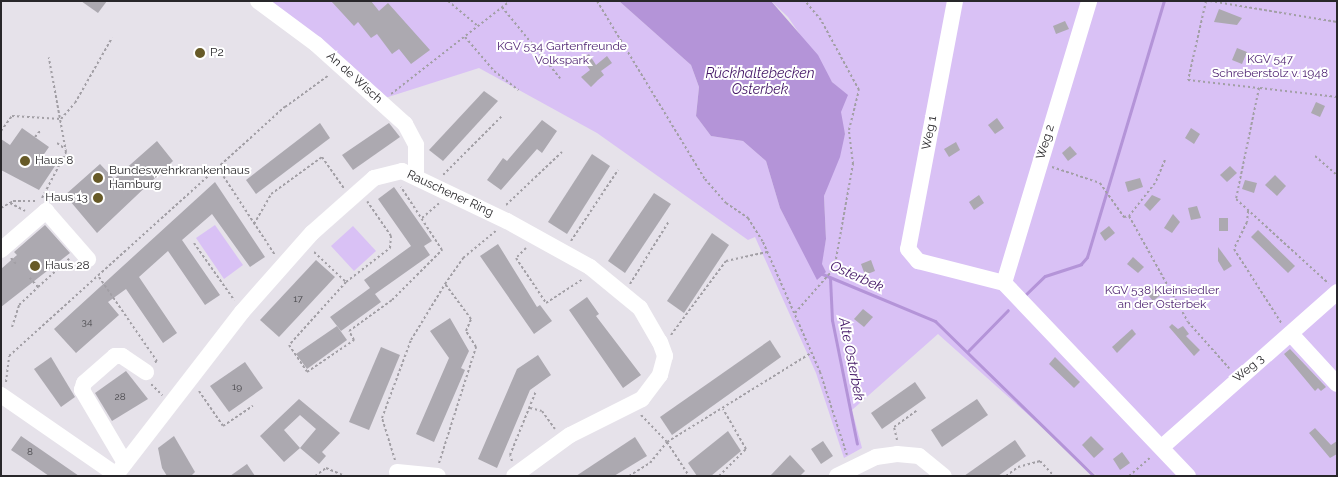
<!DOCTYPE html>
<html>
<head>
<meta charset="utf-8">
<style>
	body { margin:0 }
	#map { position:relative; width:1338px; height:477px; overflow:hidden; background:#e6e2ea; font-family:Raleway,sans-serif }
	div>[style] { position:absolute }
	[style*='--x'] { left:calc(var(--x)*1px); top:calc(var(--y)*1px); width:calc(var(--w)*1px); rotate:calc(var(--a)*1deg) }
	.green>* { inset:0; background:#d9c1f5 }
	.water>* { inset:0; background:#b494d8 }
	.stream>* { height:3px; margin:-1.5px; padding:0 1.5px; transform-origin:1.5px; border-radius:1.5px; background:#b494d8 }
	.building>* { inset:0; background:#aca9b0 }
	.path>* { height:2px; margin-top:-1px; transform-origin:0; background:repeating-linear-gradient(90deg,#a29fa5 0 2.5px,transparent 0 5px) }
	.minor>* { height:16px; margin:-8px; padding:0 8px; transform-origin:8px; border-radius:8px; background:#fff }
	.dots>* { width:14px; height:14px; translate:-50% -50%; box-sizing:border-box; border:2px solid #fff; border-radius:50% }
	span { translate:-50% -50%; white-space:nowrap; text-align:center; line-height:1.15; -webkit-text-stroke:4px #fff; paint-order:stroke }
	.number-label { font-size:10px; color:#49484c }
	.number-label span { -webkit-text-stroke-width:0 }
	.park-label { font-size:12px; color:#4b1f6f }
	.poi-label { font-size:12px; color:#28272a }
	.left { translate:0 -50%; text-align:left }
	.right { translate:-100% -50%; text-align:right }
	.street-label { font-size:12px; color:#28272a }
	.water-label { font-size:14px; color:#431666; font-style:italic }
	.frame { position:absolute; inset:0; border:2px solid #28272a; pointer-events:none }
</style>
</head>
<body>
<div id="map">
	<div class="green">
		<i style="clip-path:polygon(264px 1px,619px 1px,691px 65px,699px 87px,696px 116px,711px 136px,743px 141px,766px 161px,780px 208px,818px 280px,826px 239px,824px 196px,845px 134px,840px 119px,843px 92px,832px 82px,788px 17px,771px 1px,1337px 1px,1337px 476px,1097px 476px,938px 334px,852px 410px,862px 448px,844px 458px,816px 373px,755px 237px,748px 240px,597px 133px,479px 68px,382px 99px)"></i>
		<i style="clip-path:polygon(215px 225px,243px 265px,224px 279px,196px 238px)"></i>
		<i style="clip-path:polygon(353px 226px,376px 251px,354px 271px,331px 246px)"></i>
	</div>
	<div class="water">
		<i style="clip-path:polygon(619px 1px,771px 1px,818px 55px,832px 82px,848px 95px,841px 112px,845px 134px,840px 157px,824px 196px,826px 239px,822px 264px,826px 272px,817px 280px,780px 208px,766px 161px,743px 141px,711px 136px,696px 116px,699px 87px,691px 65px)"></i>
	</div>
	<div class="stream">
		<i style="--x:820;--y:273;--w:125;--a:22.7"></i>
		<i style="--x:935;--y:321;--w:222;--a:44.3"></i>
		<i style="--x:830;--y:278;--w:42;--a:87.3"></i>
		<i style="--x:832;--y:320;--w:126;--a:78.6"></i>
		<i style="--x:1023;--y:297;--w:30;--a:-44"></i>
		<i style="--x:1045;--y:276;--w:38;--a:-18"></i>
		<i style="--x:1081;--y:264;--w:9;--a:-49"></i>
		<i style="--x:1087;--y:257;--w:267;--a:-73.3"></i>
		<i style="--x:968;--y:351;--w:57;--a:-45.7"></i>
	</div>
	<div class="building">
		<i style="clip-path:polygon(81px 1px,107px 1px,98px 13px)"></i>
		<i style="clip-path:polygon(331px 1px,371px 1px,379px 11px,388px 3px,430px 50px,411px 64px,399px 49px,392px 54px,377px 34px,371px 38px,358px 22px,354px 26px)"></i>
		<i style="clip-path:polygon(1219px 9px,1242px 18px,1237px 25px,1214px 22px)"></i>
		<i style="clip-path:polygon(1065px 21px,1069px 29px,1056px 34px,1053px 26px)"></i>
		<i style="clip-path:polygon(1237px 48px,1247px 52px,1242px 64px,1232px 60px)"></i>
		<i style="clip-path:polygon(589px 54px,596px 65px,607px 56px,612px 63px,601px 71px,604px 75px,598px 80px,594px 77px,598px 80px,591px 87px,581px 77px,590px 70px,582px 59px)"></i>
		<i style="clip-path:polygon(484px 91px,498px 101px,443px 161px,429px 150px)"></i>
		<i style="clip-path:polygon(1316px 102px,1325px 106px,1320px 117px,1311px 113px)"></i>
		<i style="clip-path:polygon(997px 118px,1004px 128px,995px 134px,988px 125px)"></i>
		<i style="clip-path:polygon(542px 120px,557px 131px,542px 153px,537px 149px,501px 190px,487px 180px,503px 158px,507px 161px)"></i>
		<i style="clip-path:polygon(320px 123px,330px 138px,256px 194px,246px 180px)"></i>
		<i style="clip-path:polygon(389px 123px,400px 137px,353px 170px,342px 155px)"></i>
		<i style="clip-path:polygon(22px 128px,49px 147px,42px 157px,55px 166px,39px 190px,1px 170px,1px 139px,10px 145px)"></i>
		<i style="clip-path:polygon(1191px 128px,1200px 134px,1194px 144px,1185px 138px)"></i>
		<i style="clip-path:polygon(157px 141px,173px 161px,97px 233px,65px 195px,100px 164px,114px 179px)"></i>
		<i style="clip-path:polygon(956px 142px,960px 150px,949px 157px,944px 149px)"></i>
		<i style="clip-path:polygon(1070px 146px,1077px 154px,1068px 161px,1062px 153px)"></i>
		<i style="clip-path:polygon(592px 154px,610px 166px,567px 234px,548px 222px)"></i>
		<i style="clip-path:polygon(1230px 166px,1237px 173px,1227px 182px,1220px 175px)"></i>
		<i style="clip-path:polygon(1275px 175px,1286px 186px,1277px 196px,1265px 185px)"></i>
		<i style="clip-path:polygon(1140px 178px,1143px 187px,1128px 192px,1125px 182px)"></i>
		<i style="clip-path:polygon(1245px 180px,1257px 183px,1254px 193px,1242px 189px)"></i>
		<i style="clip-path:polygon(215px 182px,265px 257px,250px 267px,212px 214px,182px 240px,220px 295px,205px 305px,168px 251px,139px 277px,177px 333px,163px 343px,126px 289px,108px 302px,119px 315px,76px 353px,54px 329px)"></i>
		<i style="clip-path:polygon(394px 187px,432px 241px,424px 246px,430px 255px,375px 294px,381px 302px,341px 331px,330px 317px,370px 288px,364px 280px,411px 246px,378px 199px)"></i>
		<i style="clip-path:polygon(654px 193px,671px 204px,625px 273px,608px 261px)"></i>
		<i style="clip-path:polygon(979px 195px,984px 203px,974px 210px,969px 202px)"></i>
		<i style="clip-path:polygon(1152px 195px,1161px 199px,1150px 211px,1144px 205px)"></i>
		<i style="clip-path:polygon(1197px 206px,1201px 218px,1191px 220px,1188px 208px)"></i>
		<i style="clip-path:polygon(1173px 214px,1180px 222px,1172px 233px,1164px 228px)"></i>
		<i style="clip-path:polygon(1219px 218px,1228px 218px,1228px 231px,1219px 231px)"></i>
		<i style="clip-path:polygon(45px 225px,70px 253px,1px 307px,1px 269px,17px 255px,14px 252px)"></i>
		<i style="clip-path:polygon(1109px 226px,1115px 233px,1105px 241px,1100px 233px)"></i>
		<i style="clip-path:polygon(1258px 230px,1295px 266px,1288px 273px,1251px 237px)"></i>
		<i style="clip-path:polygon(712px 233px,729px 245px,684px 313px,667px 301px)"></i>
		<i style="clip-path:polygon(498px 244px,537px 307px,540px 305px,552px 321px,534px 334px,480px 256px)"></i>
		<i style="clip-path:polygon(1218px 247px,1232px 266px,1224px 271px,1218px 261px)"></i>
		<i style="clip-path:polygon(1133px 257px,1144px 267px,1138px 273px,1127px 264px)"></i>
		<i style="clip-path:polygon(316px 260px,335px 277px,279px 337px,260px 320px)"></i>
		<i style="clip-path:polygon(871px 260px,875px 271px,865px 275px,861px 264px)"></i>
		<i style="clip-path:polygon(1156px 286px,1162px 294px,1153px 301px,1147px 294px)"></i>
		<i style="clip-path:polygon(587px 297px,599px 314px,596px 316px,641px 375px,623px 388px,569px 310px)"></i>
		<i style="clip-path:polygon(863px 309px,873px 317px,864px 327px,854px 319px)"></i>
		<i style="clip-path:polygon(450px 318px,469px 351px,461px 368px,465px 370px,434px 442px,416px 434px,449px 358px,430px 331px)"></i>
		<i style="clip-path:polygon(1172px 324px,1178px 329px,1183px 326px,1189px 334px,1186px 336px,1200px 350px,1194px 356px,1169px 327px)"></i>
		<i style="clip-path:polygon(337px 326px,347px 340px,307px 369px,296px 354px)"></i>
		<i style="clip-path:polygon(1132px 329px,1136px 334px,1117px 353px,1112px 347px)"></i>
		<i style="clip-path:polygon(770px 340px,781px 357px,672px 435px,660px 417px)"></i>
		<i style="clip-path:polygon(381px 347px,400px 355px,369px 430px,349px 422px)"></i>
		<i style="clip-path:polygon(1290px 349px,1326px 387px,1321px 391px,1318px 388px,1315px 391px,1284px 354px)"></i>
		<i style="clip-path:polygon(538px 355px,551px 375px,530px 390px,497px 468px,478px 459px,517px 369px)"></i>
		<i style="clip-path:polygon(51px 357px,75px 397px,61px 407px,34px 369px)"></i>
		<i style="clip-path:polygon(1055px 357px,1080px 382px,1074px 388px,1049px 364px)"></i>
		<i style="clip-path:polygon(245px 362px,263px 388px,229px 412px,210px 386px)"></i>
		<i style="clip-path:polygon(126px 371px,148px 399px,112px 421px,95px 393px)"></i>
		<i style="clip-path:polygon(915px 382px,926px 398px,882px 429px,871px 413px)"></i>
		<i style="clip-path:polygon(evenodd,299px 399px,340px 433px,322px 452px,326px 456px,319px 464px,300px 448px,284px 462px,260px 436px,299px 399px,300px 415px,316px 429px,300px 448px,284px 430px,300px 415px)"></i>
		<i style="clip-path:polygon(977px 399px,988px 415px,942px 447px,931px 430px)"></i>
		<i style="clip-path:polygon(1315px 428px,1331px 445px,1337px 441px,1337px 454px,1330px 458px,1309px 433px)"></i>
		<i style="clip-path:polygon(728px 431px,741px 451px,711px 476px,697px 476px,688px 463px)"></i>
		<i style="clip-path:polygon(21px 436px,40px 449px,79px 476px,49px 476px,20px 456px,11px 450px)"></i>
		<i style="clip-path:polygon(174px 436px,195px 472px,191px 476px,167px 476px,162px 468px,158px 448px)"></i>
		<i style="clip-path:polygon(1091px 436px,1104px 449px,1094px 458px,1082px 445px)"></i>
		<i style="clip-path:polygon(635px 437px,647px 456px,614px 476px,576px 476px)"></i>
		<i style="clip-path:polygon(1015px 440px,1026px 456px,998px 476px,964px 476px)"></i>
		<i style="clip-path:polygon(823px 441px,833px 456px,821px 464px,811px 449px)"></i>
		<i style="clip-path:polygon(1122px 452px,1130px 463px,1120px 470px,1113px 459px)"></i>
		<i style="clip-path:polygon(790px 455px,805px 471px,800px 476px,770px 476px)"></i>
		<i style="clip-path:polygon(247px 464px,255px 476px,230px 476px)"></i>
	</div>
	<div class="path">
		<i style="--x:448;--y:1;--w:39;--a:40"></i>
		<i style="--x:597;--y:1;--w:208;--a:58.8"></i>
		<i style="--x:705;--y:179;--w:32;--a:49"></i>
		<i style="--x:726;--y:203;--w:27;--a:34"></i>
		<i style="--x:748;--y:218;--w:28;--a:58"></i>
		<i style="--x:763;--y:242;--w:142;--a:66.3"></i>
		<i style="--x:820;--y:372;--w:87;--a:72"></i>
		<i style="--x:1206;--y:1;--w:81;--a:102.8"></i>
		<i style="--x:1188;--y:80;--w:71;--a:6.4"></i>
		<i style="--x:1259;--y:88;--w:113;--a:101.7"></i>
		<i style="--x:1236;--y:199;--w:125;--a:42.4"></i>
		<i style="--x:1210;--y:1;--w:129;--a:9.4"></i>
		<i style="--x:502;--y:7;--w:92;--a:50.8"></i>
		<i style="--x:465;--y:37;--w:45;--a:49.5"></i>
		<i style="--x:494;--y:71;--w:31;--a:38"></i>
		<i style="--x:1260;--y:88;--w:78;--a:6.7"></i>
		<i style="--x:391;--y:94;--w:151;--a:-38"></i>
		<i style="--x:1;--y:131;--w:19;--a:-54"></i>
		<i style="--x:12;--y:116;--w:49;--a:3.5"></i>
		<i style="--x:61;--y:119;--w:21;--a:-49"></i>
		<i style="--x:75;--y:103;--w:75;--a:-60.4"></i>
		<i style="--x:35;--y:137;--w:8;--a:-50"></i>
		<i style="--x:57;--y:143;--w:10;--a:37"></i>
		<i style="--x:1315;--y:156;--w:29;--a:41"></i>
		<i style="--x:1165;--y:160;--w:25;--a:113"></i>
		<i style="--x:1155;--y:183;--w:42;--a:128.2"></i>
		<i style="--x:1129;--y:216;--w:121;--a:60.9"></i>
		<i style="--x:1188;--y:322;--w:62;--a:48.3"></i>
		<i style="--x:1052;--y:167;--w:51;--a:18.4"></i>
		<i style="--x:1100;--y:183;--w:42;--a:54.8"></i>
		<i style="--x:1124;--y:217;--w:5;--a:-11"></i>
		<i style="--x:218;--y:168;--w:104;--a:56.8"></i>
		<i style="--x:443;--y:175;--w:85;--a:-45"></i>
		<i style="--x:42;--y:198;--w:52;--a:-62.4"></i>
		<i style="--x:66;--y:152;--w:96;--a:-100.3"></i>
		<i style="--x:10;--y:203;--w:17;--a:28"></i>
		<i style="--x:506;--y:205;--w:77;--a:-43.4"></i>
		<i style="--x:1;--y:208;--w:14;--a:-30"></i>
		<i style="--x:13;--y:201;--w:22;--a:0"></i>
		<i style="--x:1248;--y:211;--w:11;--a:95"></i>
		<i style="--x:1247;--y:222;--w:30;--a:116"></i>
		<i style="--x:1234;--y:249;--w:89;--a:57.4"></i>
		<i style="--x:422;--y:218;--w:23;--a:-41"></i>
		<i style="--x:254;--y:224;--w:34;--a:-60"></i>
		<i style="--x:271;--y:194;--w:63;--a:-36"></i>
		<i style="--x:322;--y:157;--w:38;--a:55"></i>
		<i style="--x:571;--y:241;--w:85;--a:-56.5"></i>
		<i style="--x:194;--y:243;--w:70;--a:54.9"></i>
		<i style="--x:526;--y:248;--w:14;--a:135"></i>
		<i style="--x:516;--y:258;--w:54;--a:56.3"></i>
		<i style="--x:546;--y:303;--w:44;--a:-33"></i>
		<i style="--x:314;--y:252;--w:44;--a:43.2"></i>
		<i style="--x:346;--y:282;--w:85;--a:132.1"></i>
		<i style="--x:289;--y:345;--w:32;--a:56"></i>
		<i style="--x:307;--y:372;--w:57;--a:-34.2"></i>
		<i style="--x:354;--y:340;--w:10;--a:-119"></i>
		<i style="--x:349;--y:331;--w:53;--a:-35.8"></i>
		<i style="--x:392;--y:300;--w:71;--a:-45"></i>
		<i style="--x:442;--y:250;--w:75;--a:-123.1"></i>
		<i style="--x:11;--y:258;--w:8;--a:50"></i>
		<i style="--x:99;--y:277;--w:102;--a:55.4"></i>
		<i style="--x:157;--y:361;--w:4;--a:146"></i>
		<i style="--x:346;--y:282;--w:56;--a:-37.7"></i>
		<i style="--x:390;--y:248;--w:12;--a:-85"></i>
		<i style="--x:391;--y:236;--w:42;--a:-124.4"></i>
		<i style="--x:630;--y:284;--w:74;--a:-58.2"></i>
		<i style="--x:38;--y:287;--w:42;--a:-42.1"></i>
		<i style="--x:795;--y:313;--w:55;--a:-48.7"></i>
		<i style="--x:831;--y:272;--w:14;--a:-69"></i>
		<i style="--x:836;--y:259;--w:97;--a:-79.9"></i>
		<i style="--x:853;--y:164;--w:34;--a:-97"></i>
		<i style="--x:849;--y:130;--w:41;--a:-76"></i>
		<i style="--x:859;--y:90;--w:80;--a:-118.5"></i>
		<i style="--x:821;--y:20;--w:25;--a:-130"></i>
		<i style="--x:12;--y:327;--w:23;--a:-72"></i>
		<i style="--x:19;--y:305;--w:26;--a:-43"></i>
		<i style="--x:38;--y:287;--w:13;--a:-132"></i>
		<i style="--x:671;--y:335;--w:92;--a:-53.4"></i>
		<i style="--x:726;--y:261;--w:42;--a:-12.4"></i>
		<i style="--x:6;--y:382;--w:26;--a:-83"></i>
		<i style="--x:9;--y:356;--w:372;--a:-42.1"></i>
		<i style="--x:285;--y:107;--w:54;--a:-36"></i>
		<i style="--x:151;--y:384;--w:16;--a:45"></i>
		<i style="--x:199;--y:391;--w:42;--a:55.6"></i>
		<i style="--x:223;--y:426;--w:36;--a:-34"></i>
		<i style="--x:530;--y:408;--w:12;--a:14"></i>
		<i style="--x:542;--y:411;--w:22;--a:54"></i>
		<i style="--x:641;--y:415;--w:37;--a:46"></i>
		<i style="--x:667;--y:442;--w:169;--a:-31.7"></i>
		<i style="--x:897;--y:440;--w:13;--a:-103"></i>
		<i style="--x:894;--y:427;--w:29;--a:-36"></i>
		<i style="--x:395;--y:460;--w:44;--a:-107.2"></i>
		<i style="--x:382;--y:418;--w:83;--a:-69.6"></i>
		<i style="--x:411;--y:340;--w:66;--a:-58.7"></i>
		<i style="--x:512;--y:461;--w:6;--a:-108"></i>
		<i style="--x:510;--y:455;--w:69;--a:-67.9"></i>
		<i style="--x:439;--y:463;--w:122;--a:-72.3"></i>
		<i style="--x:476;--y:347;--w:19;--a:-122"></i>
		<i style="--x:466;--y:331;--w:13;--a:-67"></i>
		<i style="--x:471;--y:319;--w:44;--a:-126.6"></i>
		<i style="--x:445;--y:284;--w:32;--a:-55"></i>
		<i style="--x:463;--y:258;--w:44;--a:-39.5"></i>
		<i style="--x:315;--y:476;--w:14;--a:-36"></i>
		<i style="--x:326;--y:468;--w:21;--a:23"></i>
		<i style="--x:629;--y:476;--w:25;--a:-32"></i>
		<i style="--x:650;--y:463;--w:27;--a:-51"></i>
		<i style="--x:667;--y:442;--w:40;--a:57.1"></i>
		<i style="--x:719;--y:476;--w:38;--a:-45"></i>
		<i style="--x:746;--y:449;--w:46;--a:-119.9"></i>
		<i style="--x:1006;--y:476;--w:15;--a:-37"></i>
		<i style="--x:1018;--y:467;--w:23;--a:-15"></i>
		<i style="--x:1040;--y:461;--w:21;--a:47"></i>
		<i style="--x:1129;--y:476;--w:29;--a:-41"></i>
	</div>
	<div class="minor">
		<i style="--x:258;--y:1;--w:72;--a:36.6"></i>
		<i style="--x:316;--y:44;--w:120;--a:42"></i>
		<i style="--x:405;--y:124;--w:24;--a:62"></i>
		<i style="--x:416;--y:145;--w:30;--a:90"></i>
		<i style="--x:955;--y:1;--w:252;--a:100.7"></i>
		<i style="--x:908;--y:249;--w:16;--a:50"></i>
		<i style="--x:918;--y:261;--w:89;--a:14.3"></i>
		<i style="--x:1004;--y:283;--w:267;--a:46.4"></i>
		<i style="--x:1;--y:250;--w:60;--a:-40.9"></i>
		<i style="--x:46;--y:211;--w:64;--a:48.8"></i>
		<i style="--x:1004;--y:283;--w:295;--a:-73.2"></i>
		<i style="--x:1291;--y:334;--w:68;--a:47.4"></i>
		<i style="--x:1;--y:395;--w:142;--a:34.7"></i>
		<i style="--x:1162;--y:447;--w:234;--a:-41.5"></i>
		<i style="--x:125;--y:463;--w:85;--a:-120.5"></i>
		<i style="--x:82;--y:390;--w:7;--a:-74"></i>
		<i style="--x:84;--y:383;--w:41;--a:-41.1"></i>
		<i style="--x:115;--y:356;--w:7;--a:0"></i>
		<i style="--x:122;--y:356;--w:29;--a:34"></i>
		<i style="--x:397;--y:472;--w:41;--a:5.6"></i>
		<i style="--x:116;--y:475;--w:206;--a:-52.3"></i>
		<i style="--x:242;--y:312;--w:106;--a:-48.5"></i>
		<i style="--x:312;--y:233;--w:83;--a:-41.6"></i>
		<i style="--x:374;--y:178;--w:29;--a:-14"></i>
		<i style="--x:402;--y:171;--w:116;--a:25.5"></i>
		<i style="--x:507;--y:221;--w:95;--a:29"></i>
		<i style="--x:590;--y:267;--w:65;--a:39.4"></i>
		<i style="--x:640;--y:308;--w:39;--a:60"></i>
		<i style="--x:660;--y:342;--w:15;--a:70"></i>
		<i style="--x:665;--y:356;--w:20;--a:105"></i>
		<i style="--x:660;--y:375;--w:30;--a:127"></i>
		<i style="--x:642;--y:399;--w:80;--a:153.4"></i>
		<i style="--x:570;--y:435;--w:69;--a:143.8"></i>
		<i style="--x:837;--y:476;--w:43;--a:-26"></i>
		<i style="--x:876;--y:457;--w:21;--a:-8"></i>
		<i style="--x:897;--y:454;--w:22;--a:5"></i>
		<i style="--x:919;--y:456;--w:32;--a:39"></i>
	</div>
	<div class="dots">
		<i style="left:200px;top:53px;background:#675a27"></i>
		<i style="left:25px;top:161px;background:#675a27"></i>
		<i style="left:98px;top:178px;background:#675a27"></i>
		<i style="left:98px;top:198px;background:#675a27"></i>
		<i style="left:35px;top:266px;background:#675a27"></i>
	</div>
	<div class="number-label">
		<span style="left:298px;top:299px">17</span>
		<span style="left:87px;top:322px">34</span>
		<span style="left:237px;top:387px">19</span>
		<span style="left:120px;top:397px">28</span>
		<span style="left:30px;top:452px">8</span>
	</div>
	<div class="park-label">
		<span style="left:562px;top:54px">KGV 534 Gartenfreunde<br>Volkspark</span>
		<span style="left:1270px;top:67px">KGV 547<br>Schreberstolz v. 1948</span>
		<span style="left:1162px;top:298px">KGV 538 Kleinsiedler<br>an der Osterbek</span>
	</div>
	<div class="poi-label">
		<span class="left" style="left:210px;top:53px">P2</span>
		<span class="left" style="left:35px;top:161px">Haus 8</span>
		<span class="left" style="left:109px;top:178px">Bundeswehrkrankenhaus<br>Hamburg</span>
		<span class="right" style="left:88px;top:198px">Haus 13</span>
		<span class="left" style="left:45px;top:266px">Haus 28</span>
	</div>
	<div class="street-label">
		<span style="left:354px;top:78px;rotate:42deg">An de Wisch</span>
		<span style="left:930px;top:133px;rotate:-79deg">Weg 1</span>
		<span style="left:1046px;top:142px;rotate:-73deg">Weg 2</span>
		<span style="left:450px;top:194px;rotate:25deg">Rauschener Ring</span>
		<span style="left:1249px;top:369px;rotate:-40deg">Weg 3</span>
	</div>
	<div class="water-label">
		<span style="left:760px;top:81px">Rückhaltebecken<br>Osterbek</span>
		<span style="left:857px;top:276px;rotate:24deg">Osterbek</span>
		<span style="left:852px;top:359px;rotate:79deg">Alte Osterbek</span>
	</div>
	<div class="frame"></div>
</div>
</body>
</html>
